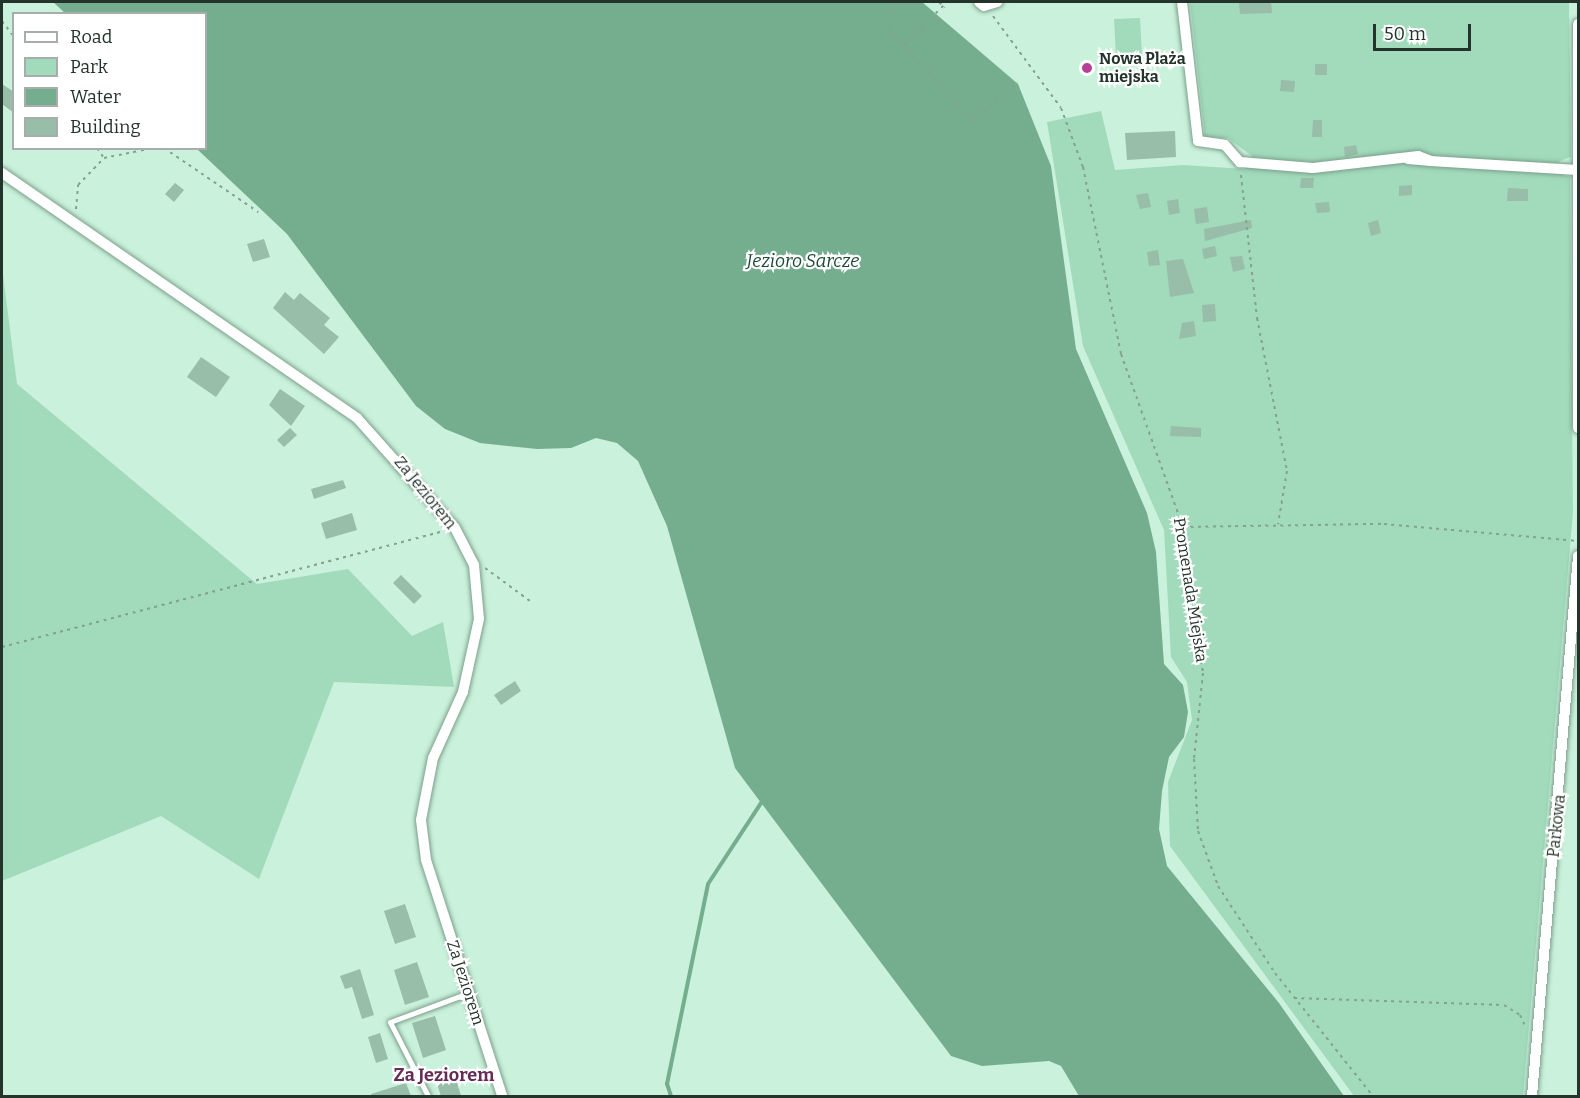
<!DOCTYPE html>
<html>
<head>
<meta charset="utf-8">
<style>
	body { margin:0 }
	#map { position:relative; width:1580px; height:1098px; overflow:hidden; background:#caf1db; font-family:Bitter,serif }
	div>[style] { position:absolute }
	[style*='--x'] { left:calc(var(--x)*1px); top:calc(var(--y)*1px); width:calc(var(--w)*1px); rotate:calc(var(--a)*1deg) }
	.green>* { inset:0; background:#a1dbbb }
	.water>* { inset:0; background:#74ae8f }
	.stream>* { height:4px; margin:-2px; padding:0 2px; transform-origin:2px; border-radius:2px; background:#74ae8f }
	.building>* { inset:0; background:#98bda8 }
	.path>* { height:2px; margin-top:-1px; transform-origin:0; background:repeating-linear-gradient(90deg,#84a191 0 3px,transparent 0 7.5px) }
	.roads { filter:drop-shadow(0 0 2px #7b9f8b) drop-shadow(0 0 2px #7b9f8b) }
	.lane>* { height:5px; margin:-2.5px; padding:0 2.5px; transform-origin:2.5px; border-radius:2.5px; background:#fff }
	.street>* { height:10px; margin:-5px; padding:0 5px; transform-origin:5px; border-radius:5px; background:#fff }
	.dots>* { width:16px; height:16px; translate:-50% -50%; box-sizing:border-box; border:3px solid #fff; border-radius:50% }
	span { translate:-50% -50%; white-space:nowrap; text-align:center; line-height:1.15; -webkit-text-stroke:4.5px #fff; paint-order:stroke }
	.poi-label { font-size:16px; color:#24332b; font-weight:700 }
	.left { translate:0 -50%; text-align:left }
	.street-label { font-size:16px; color:#24332b }
	.water-label { font-size:18px; color:#1b4933; font-style:italic }
	.neighbourhood-label { font-size:18px; color:#672c56; font-weight:700 }
	.frame { position:absolute; inset:0; border:3px solid #24332b; pointer-events:none }
	.legend { position:absolute; left:12px; top:12px; width:195px; height:138px; box-sizing:border-box; background:#fff; border:2px solid #a7adaa; margin:0; padding:8px 10px; list-style:none; font-size:18px; color:#24332b }
	.legend li { display:flex; align-items:center; gap:12px; height:30px }
	.legend b { width:30px; border:2px solid #a7adaa }
	.scale { position:absolute; left:1373px; top:24px; width:98px; height:27px; box-sizing:border-box; border:3px solid #24332b; border-top:0; padding-left:8px; font-size:18px; line-height:21px; white-space:nowrap; color:#24332b; -webkit-text-stroke:4px #fff; paint-order:stroke }
</style>
</head>
<body>
<div id="map">
	<div class="green">
		<i style="clip-path:polygon(1190px 2px,1569px 2px,1571px 157px,1560px 161px,1554px 172px,1570px 177px,1573px 512px,1523px 1096px,1354px 1096px,1170px 846px,1168px 782px,1192px 720px,1187px 682px,1171px 657px,1164px 530px,1083px 346px,1047px 122px,1101px 111px,1115px 170px,1183px 165px,1245px 169px,1252px 156px,1228px 138px,1205px 137px)"></i>
		<i style="clip-path:polygon(1140px 18px,1142px 55px,1116px 57px,1114px 19px)"></i>
		<i style="clip-path:polygon(2px 267px,17px 384px,257px 584px,348px 569px,412px 636px,443px 622px,454px 687px,334px 682px,259px 879px,161px 816px,2px 881px)"></i>
	</div>
	<div class="water">
		<i style="clip-path:polygon(53px 2px,922px 2px,1018px 84px,1051px 166px,1076px 349px,1147px 513px,1156px 552px,1164px 664px,1183px 685px,1188px 712px,1184px 737px,1169px 757px,1162px 791px,1159px 829px,1167px 866px,1279px 1003px,1344px 1096px,1079px 1096px,1061px 1066px,1049px 1061px,982px 1066px,951px 1056px,735px 768px,667px 526px,638px 461px,617px 443px,596px 438px,571px 448px,537px 449px,480px 443px,445px 429px,416px 406px,287px 234px,197px 149px,206px 148px,206px 14px,65px 13px)"></i>
	</div>
	<div class="stream">
		<i style="--x:671;--y:1096;--w:13;--a:-108"></i>
		<i style="--x:667;--y:1084;--w:204;--a:-78.4"></i>
		<i style="--x:708;--y:884;--w:97;--a:-56.8"></i>
	</div>
	<div class="building">
		<i style="clip-path:polygon(1271px 2px,1272px 13px,1240px 14px,1239px 3px)"></i>
		<i style="clip-path:polygon(1315px 64px,1327px 64px,1327px 75px,1315px 75px)"></i>
		<i style="clip-path:polygon(1281px 80px,1295px 81px,1294px 92px,1280px 91px)"></i>
		<i style="clip-path:polygon(2px 84px,14px 92px,14px 113px,2px 104px)"></i>
		<i style="clip-path:polygon(1313px 120px,1322px 120px,1322px 137px,1312px 137px)"></i>
		<i style="clip-path:polygon(1175px 131px,1176px 157px,1127px 160px,1125px 133px)"></i>
		<i style="clip-path:polygon(1356px 145px,1358px 154px,1345px 157px,1344px 147px)"></i>
		<i style="clip-path:polygon(1301px 178px,1314px 178px,1313px 188px,1300px 188px)"></i>
		<i style="clip-path:polygon(175px 183px,184px 190px,174px 202px,165px 194px)"></i>
		<i style="clip-path:polygon(1412px 185px,1412px 195px,1399px 196px,1399px 186px)"></i>
		<i style="clip-path:polygon(1508px 188px,1528px 189px,1528px 201px,1507px 201px)"></i>
		<i style="clip-path:polygon(1148px 193px,1151px 207px,1140px 209px,1136px 195px)"></i>
		<i style="clip-path:polygon(1178px 199px,1180px 213px,1169px 215px,1167px 201px)"></i>
		<i style="clip-path:polygon(1329px 202px,1330px 212px,1317px 213px,1315px 203px)"></i>
		<i style="clip-path:polygon(1207px 207px,1209px 222px,1196px 224px,1194px 209px)"></i>
		<i style="clip-path:polygon(1251px 220px,1252px 228px,1205px 241px,1204px 229px)"></i>
		<i style="clip-path:polygon(1378px 220px,1381px 233px,1371px 236px,1368px 223px)"></i>
		<i style="clip-path:polygon(264px 239px,270px 257px,253px 262px,247px 244px)"></i>
		<i style="clip-path:polygon(1215px 246px,1217px 256px,1204px 259px,1202px 249px)"></i>
		<i style="clip-path:polygon(1158px 250px,1160px 265px,1149px 266px,1147px 252px)"></i>
		<i style="clip-path:polygon(1242px 256px,1245px 269px,1233px 272px,1230px 257px)"></i>
		<i style="clip-path:polygon(1183px 259px,1194px 293px,1170px 297px,1166px 261px)"></i>
		<i style="clip-path:polygon(285px 292px,294px 300px,300px 293px,330px 318px,324px 325px,339px 337px,324px 354px,273px 308px)"></i>
		<i style="clip-path:polygon(1215px 304px,1216px 321px,1203px 322px,1202px 305px)"></i>
		<i style="clip-path:polygon(1194px 321px,1196px 336px,1179px 339px,1182px 323px)"></i>
		<i style="clip-path:polygon(201px 357px,230px 377px,216px 397px,187px 377px)"></i>
		<i style="clip-path:polygon(280px 389px,305px 406px,291px 426px,269px 405px)"></i>
		<i style="clip-path:polygon(1171px 426px,1201px 428px,1201px 437px,1170px 436px)"></i>
		<i style="clip-path:polygon(290px 428px,297px 435px,284px 447px,277px 440px)"></i>
		<i style="clip-path:polygon(343px 480px,346px 488px,314px 499px,311px 489px)"></i>
		<i style="clip-path:polygon(352px 513px,357px 530px,326px 539px,321px 523px)"></i>
		<i style="clip-path:polygon(401px 575px,422px 596px,414px 604px,393px 583px)"></i>
		<i style="clip-path:polygon(515px 681px,521px 691px,501px 705px,494px 695px)"></i>
		<i style="clip-path:polygon(405px 904px,416px 937px,395px 944px,384px 911px)"></i>
		<i style="clip-path:polygon(417px 962px,429px 997px,405px 1005px,394px 970px)"></i>
		<i style="clip-path:polygon(360px 969px,374px 1015px,362px 1019px,352px 987px,345px 989px,340px 976px)"></i>
		<i style="clip-path:polygon(435px 1016px,446px 1050px,423px 1058px,412px 1023px)"></i>
		<i style="clip-path:polygon(380px 1033px,388px 1059px,376px 1063px,368px 1037px)"></i>
		<i style="clip-path:polygon(453px 1069px,461px 1096px,441px 1096px,434px 1075px)"></i>
		<i style="clip-path:polygon(406px 1083px,411px 1096px,371px 1096px,371px 1094px)"></i>
	</div>
	<div class="path">
		<i style="--x:939;--y:2;--w:8;--a:45"></i>
		<i style="--x:893;--y:11;--w:13;--a:-42"></i>
		<i style="--x:993;--y:16;--w:114;--a:53.5"></i>
		<i style="--x:1061;--y:108;--w:63;--a:69.6"></i>
		<i style="--x:1083;--y:167;--w:191;--a:78.5"></i>
		<i style="--x:1121;--y:354;--w:184;--a:70.3"></i>
		<i style="--x:1183;--y:527;--w:147;--a:82.2"></i>
		<i style="--x:1203;--y:673;--w:86;--a:96"></i>
		<i style="--x:1194;--y:759;--w:72;--a:86.8"></i>
		<i style="--x:1198;--y:831;--w:59;--a:70"></i>
		<i style="--x:1218;--y:886;--w:104;--a:56.8"></i>
		<i style="--x:1275;--y:973;--w:157;--a:51.5"></i>
		<i style="--x:2;--y:21;--w:20;--a:53"></i>
		<i style="--x:888;--y:27;--w:127;--a:48.5"></i>
		<i style="--x:972;--y:122;--w:60;--a:-40.3"></i>
		<i style="--x:904;--y:45;--w:61;--a:-45"></i>
		<i style="--x:97;--y:148;--w:12;--a:55"></i>
		<i style="--x:164;--y:148;--w:114;--a:34.2"></i>
		<i style="--x:1241;--y:175;--w:144;--a:83.6"></i>
		<i style="--x:1257;--y:318;--w:156;--a:78.9"></i>
		<i style="--x:1287;--y:471;--w:54;--a:99.6"></i>
		<i style="--x:76;--y:209;--w:24;--a:-85"></i>
		<i style="--x:78;--y:185;--w:37;--a:-46"></i>
		<i style="--x:104;--y:158;--w:50;--a:-11.5"></i>
		<i style="--x:1183;--y:527;--w:201;--a:-0.9"></i>
		<i style="--x:1384;--y:524;--w:195;--a:5"></i>
		<i style="--x:485;--y:568;--w:56;--a:36.3"></i>
		<i style="--x:2;--y:647;--w:456;--a:-14.7"></i>
		<i style="--x:1294;--y:998;--w:210;--a:1.9"></i>
		<i style="--x:1504;--y:1005;--w:19;--a:32"></i>
		<i style="--x:1520;--y:1015;--w:14;--a:65"></i>
	</div>
	<div class="roads">
		<div class="lane">
			<i style="--x:428;--y:1096;--w:83;--a:-117.2"></i>
			<i style="--x:390;--y:1022;--w:83;--a:-20.4"></i>
		</div>
		<div class="street">
			<i style="--x:979;--y:2;--w:6;--a:39"></i>
			<i style="--x:984;--y:6;--w:14;--a:-17"></i>
			<i style="--x:1182;--y:2;--w:140;--a:83.4"></i>
			<i style="--x:1198;--y:141;--w:27;--a:8"></i>
			<i style="--x:1225;--y:145;--w:23;--a:49"></i>
			<i style="--x:1240;--y:162;--w:73;--a:4.7"></i>
			<i style="--x:1313;--y:168;--w:106;--a:-6.5"></i>
			<i style="--x:1418;--y:156;--w:14;--a:21"></i>
			<i style="--x:1431;--y:161;--w:23;--a:-175"></i>
			<i style="--x:1578;--y:24;--w:404;--a:90"></i>
			<i style="--x:1431;--y:161;--w:146;--a:3.5"></i>
			<i style="--x:2;--y:173;--w:431;--a:34.6"></i>
			<i style="--x:357;--y:418;--w:147;--a:48.3"></i>
			<i style="--x:455;--y:528;--w:42;--a:62.8"></i>
			<i style="--x:474;--y:565;--w:54;--a:84.7"></i>
			<i style="--x:479;--y:619;--w:75;--a:102.4"></i>
			<i style="--x:463;--y:692;--w:72;--a:114.4"></i>
			<i style="--x:433;--y:758;--w:63;--a:101"></i>
			<i style="--x:421;--y:820;--w:40;--a:82.9"></i>
			<i style="--x:426;--y:860;--w:248;--a:72.1"></i>
			<i style="--x:1532;--y:1096;--w:542;--a:-85.13"></i>
		</div>
	</div>
	<div class="dots">
		<i style="left:1087px;top:68px;background:#b64096"></i>
	</div>
	<div class="poi-label">
		<span class="left" style="left:1099px;top:68px">Nowa Plaża<br>miejska</span>
	</div>
	<div class="street-label">
		<span style="left:425px;top:493px;rotate:51deg">Za Jeziorem</span>
		<span style="left:1190px;top:590px;rotate:81deg">Promenada Miejska</span>
		<span style="left:1557px;top:826px;rotate:-84deg">Parkowa</span>
		<span style="left:465px;top:983px;rotate:72deg">Za Jeziorem</span>
	</div>
	<div class="water-label">
		<span style="left:803px;top:261px">Jezioro Sarcze</span>
	</div>
	<div class="neighbourhood-label">
		<span style="left:444px;top:1075px">Za Jeziorem</span>
	</div>
	<div class="frame"></div>
	<ul class="legend">
	<li><b style="height:8px;background:#fff"></b>Road</li>
	<li><b style="height:16px;background:#a1dbbb"></b>Park</li>
	<li><b style="height:16px;background:#74ae8f"></b>Water</li>
	<li><b style="height:16px;background:#98bda8"></b>Building</li>
	</ul>
	<div class="scale">50 m</div>
</div>
</body>
</html>
